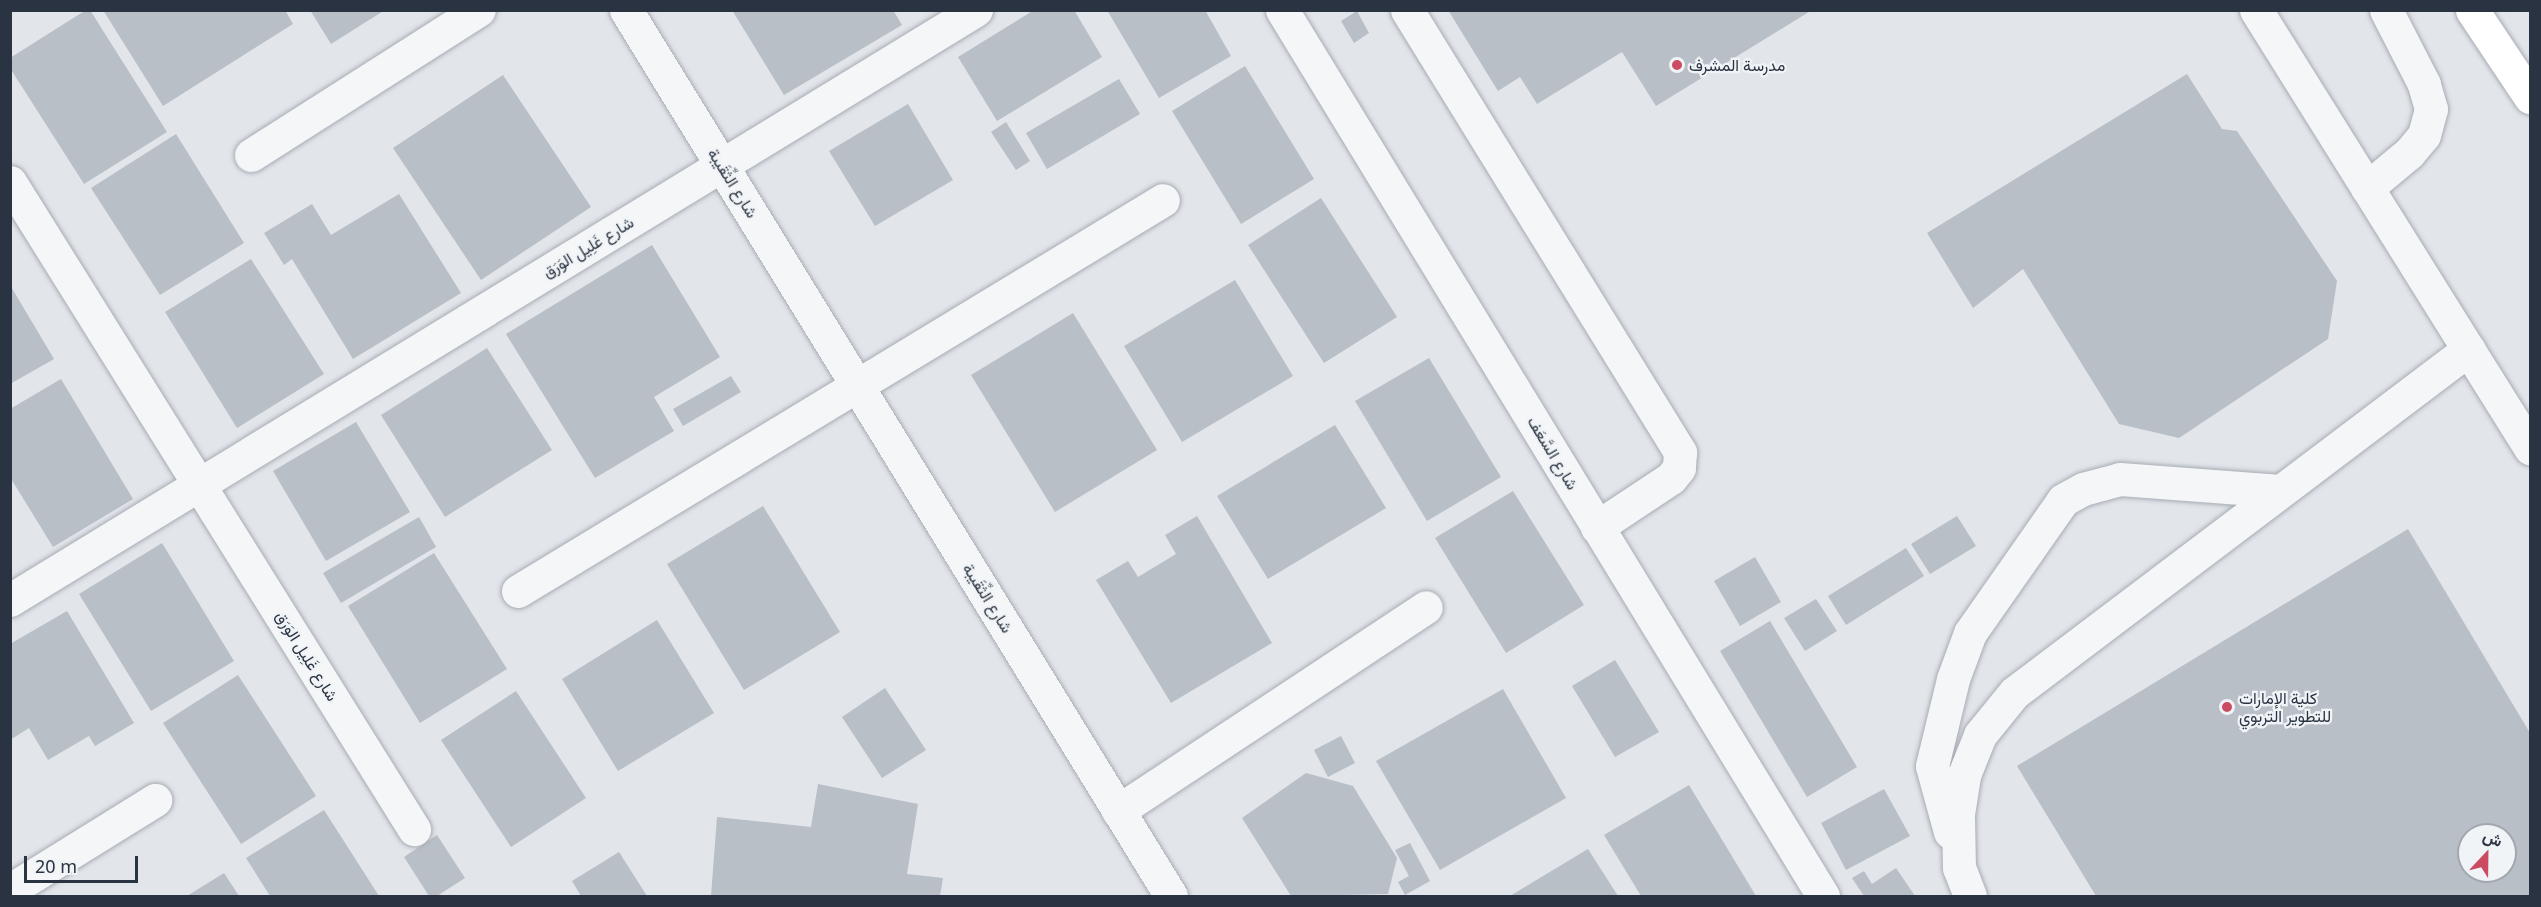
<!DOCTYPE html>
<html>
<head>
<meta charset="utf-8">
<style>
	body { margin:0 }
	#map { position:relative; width:2541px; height:907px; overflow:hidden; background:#e2e5ea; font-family:"Noto Sans",Vazirmatn,sans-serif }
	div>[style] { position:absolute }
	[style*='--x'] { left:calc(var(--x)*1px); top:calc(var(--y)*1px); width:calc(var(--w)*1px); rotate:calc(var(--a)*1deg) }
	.building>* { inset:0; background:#b9bfc6 }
	.roads { filter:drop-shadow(0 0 2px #a7acb4) drop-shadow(0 0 2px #a7acb4) }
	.minor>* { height:33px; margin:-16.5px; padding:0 16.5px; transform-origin:16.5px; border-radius:16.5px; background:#f4f6f8 }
	.major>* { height:33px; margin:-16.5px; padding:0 16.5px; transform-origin:16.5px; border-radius:16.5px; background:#fff }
	.dots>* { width:16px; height:16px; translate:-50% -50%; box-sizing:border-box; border:3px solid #f1f4f7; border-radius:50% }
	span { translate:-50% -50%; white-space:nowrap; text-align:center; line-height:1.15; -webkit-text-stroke:4.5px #f1f4f7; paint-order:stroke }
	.poi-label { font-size:16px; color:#2a3341 }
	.left { translate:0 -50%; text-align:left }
	.street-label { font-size:16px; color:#2a3341 }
	.frame { position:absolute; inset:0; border:12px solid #2a3341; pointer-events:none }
	.north { position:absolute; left:2457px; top:823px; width:60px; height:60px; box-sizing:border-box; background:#f1f4f7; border:2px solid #a1a7ae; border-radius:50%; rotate:22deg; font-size:16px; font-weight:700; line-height:24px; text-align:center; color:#2a3341 }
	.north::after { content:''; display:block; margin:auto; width:21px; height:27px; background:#cb4b62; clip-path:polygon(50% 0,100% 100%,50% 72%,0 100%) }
	.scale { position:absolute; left:24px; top:856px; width:114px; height:27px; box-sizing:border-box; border:3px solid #2a3341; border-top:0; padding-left:8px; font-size:18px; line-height:21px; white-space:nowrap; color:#2a3341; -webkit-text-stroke:4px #f1f4f7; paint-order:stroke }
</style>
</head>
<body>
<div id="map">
	<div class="building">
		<i style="clip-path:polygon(86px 10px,90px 10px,167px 132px,84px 184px,10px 68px,10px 58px)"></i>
		<i style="clip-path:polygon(103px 10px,285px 10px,293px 24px,163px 106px)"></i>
		<i style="clip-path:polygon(310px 10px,385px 10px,331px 44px)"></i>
		<i style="clip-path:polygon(732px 10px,893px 10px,902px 25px,784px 95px)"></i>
		<i style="clip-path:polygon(1034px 10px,1074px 10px,1102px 57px,997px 121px,958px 57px)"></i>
		<i style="clip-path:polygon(1107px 10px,1205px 10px,1231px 56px,1159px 98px)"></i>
		<i style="clip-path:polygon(1448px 10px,1812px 10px,1656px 106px,1622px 52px,1537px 104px,1520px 77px,1498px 91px)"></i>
		<i style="clip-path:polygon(1357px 11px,1369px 33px,1354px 43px,1341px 21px)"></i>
		<i style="clip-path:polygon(1245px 66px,1314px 179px,1241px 224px,1172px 111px)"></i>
		<i style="clip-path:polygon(2187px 74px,2222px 129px,2237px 131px,2337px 281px,2328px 339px,2179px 438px,2119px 424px,2023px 269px,1973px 308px,1927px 233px)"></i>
		<i style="clip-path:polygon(503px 75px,591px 207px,481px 280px,393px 148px)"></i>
		<i style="clip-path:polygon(1119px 79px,1140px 114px,1047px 169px,1026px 133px)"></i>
		<i style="clip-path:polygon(908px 104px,953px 180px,875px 226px,829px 151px)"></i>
		<i style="clip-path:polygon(1006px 122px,1030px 161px,1016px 170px,991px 132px)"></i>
		<i style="clip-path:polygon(176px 134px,244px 243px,160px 295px,91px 188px)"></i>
		<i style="clip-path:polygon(399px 194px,461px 293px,353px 359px,292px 259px,284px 265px,264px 233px,312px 204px,331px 235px)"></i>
		<i style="clip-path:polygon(1321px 198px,1397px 317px,1324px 363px,1248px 245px)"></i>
		<i style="clip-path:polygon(652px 245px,720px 357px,654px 397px,674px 431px,595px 478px,506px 334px)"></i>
		<i style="clip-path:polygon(251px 259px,324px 374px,237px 428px,165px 312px)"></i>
		<i style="clip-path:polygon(1235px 280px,1293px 376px,1182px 442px,1124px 346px)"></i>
		<i style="clip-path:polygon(10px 285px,54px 359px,10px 384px)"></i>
		<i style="clip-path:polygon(1073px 313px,1157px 450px,1055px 512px,971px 375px)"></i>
		<i style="clip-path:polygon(487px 348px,552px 450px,445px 517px,381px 415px)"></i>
		<i style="clip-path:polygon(1429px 358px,1501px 477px,1427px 521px,1355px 401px)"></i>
		<i style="clip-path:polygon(731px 376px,741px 392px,683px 426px,673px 409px)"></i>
		<i style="clip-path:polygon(61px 379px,133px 499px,53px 547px,10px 477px,10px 409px)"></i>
		<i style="clip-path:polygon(356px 422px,410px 512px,326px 561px,273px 471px)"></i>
		<i style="clip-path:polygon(1335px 425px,1386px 508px,1268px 579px,1217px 496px)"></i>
		<i style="clip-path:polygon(1513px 491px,1584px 605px,1506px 653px,1435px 538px)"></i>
		<i style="clip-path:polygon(763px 506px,840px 632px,744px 690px,667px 564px)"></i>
		<i style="clip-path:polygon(1197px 516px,1272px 643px,1171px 703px,1096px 580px,1128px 561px,1138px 577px,1176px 554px,1165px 535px)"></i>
		<i style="clip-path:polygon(1957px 516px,1976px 546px,1930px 574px,1911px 544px)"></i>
		<i style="clip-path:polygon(419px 517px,436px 547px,341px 603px,323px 573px)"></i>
		<i style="clip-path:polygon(evenodd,2408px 529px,2530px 733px,2530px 896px,2096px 896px,2017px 766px,2408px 529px,2469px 835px,2505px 835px,2505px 871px,2469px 871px,2469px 835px)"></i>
		<i style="clip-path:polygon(162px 543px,234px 661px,151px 711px,79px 594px)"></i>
		<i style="clip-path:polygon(1906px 548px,1924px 576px,1846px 625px,1828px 596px)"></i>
		<i style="clip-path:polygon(434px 553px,507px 669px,420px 723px,348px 606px)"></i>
		<i style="clip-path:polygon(1755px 557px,1781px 602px,1740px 626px,1714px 581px)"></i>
		<i style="clip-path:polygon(1816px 599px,1837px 631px,1805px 651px,1784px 618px)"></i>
		<i style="clip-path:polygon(67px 611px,134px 723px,95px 746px,89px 736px,48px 760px,29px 728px,10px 740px,10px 644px)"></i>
		<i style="clip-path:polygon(657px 620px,714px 713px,618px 771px,562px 679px)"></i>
		<i style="clip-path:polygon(1770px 621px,1857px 767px,1807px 797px,1720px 651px)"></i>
		<i style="clip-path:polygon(1615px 660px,1659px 732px,1615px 757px,1572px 686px)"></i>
		<i style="clip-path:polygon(238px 675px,316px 796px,241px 844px,163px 723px)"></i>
		<i style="clip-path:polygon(885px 688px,926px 750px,882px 778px,842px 717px)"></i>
		<i style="clip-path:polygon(1503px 689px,1566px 798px,1440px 870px,1376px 761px)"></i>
		<i style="clip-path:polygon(516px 691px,586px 798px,511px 847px,441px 740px)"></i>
		<i style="clip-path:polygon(1341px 736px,1355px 763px,1328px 777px,1314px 750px)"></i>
		<i style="clip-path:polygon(1306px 773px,1353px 786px,1397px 858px,1388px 894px,1291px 896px,1242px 818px)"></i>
		<i style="clip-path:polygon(818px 784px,918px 804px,907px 874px,943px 878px,940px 896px,711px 896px,717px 817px,811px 827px)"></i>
		<i style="clip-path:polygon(1689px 785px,1756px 896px,1641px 896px,1604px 835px)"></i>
		<i style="clip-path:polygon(1884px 789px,1910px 836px,1846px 870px,1821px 823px)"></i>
		<i style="clip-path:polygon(324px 810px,379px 896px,270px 896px,246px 858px)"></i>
		<i style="clip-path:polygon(437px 835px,465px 878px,437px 896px,429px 896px,404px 857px)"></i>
		<i style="clip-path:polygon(1410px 843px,1430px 881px,1405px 895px,1398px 882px,1409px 876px,1395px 850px)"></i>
		<i style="clip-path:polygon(1588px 849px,1618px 896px,1510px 896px)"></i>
		<i style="clip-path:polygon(619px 852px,647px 896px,581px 896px,572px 881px)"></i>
		<i style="clip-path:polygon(1896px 868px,1915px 896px,1864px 896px,1852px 878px,1864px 871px,1872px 884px)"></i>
		<i style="clip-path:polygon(224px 873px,239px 896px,187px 896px)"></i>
	</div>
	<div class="roads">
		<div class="minor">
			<i style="--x:626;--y:10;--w:1040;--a:58.4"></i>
			<i style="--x:1282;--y:10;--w:1038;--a:58.59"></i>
			<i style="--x:1407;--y:10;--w:520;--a:58.3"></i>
			<i style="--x:1680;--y:452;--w:16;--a:94"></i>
			<i style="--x:1679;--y:468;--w:13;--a:129"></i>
			<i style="--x:1671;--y:478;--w:89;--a:146.5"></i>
			<i style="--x:2256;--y:10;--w:517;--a:57.97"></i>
			<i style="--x:251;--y:155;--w:270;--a:-32.5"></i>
			<i style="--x:10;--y:182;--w:763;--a:58.02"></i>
			<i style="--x:2367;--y:188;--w:55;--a:-39.8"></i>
			<i style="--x:2409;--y:153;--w:23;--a:-50"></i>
			<i style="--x:2424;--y:135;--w:27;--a:-75"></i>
			<i style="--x:2431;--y:109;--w:26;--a:-106"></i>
			<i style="--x:2424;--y:84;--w:83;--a:-117.2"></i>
			<i style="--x:518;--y:591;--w:754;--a:-31.22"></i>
			<i style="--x:10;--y:600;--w:1132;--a:-31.42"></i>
			<i style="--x:1118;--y:811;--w:369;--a:-33.5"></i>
			<i style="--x:1950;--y:832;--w:68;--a:-105.3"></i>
			<i style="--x:1932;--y:766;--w:89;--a:-76.4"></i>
			<i style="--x:1953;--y:679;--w:49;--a:-69.7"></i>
			<i style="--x:1970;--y:633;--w:162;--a:-55"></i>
			<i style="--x:2063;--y:500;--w:23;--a:-29"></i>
			<i style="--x:2083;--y:489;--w:38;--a:-15"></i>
			<i style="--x:2120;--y:479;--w:161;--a:4.3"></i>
			<i style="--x:10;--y:890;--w:171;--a:-31.8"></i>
			<i style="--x:1970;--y:896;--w:30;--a:-111"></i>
			<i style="--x:1959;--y:868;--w:54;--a:-91.1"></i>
			<i style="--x:1958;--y:814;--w:39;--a:-81"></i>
			<i style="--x:1964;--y:775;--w:43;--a:-68.2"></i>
			<i style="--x:1980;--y:735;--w:54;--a:-51"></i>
			<i style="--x:2014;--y:693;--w:570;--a:-37.09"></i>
		</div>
		<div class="major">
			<i style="--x:2472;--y:10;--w:105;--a:56.3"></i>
		</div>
	</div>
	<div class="dots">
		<i style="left:1677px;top:65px;background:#cb4b62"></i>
		<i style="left:2227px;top:707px;background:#cb4b62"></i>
	</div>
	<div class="poi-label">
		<span class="left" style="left:1689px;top:65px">مدرسة المشرف</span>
		<span class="left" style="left:2239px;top:707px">كلية الإمارات<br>للتطوير التربوي</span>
	</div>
	<div class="street-label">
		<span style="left:733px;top:183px;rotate:58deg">شارع الثِّقَيبة</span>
		<span style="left:588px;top:247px;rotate:-31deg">شارع غَلِيل الوَرَق</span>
		<span style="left:1553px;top:453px;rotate:59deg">شارع السَّعَف</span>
		<span style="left:988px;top:598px;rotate:58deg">شارع الثِّقَيبة</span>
		<span style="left:307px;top:656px;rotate:58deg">شارع غَلِيل الوَرَق</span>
	</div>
	<div class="frame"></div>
	<div class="north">ش</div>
	<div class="scale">20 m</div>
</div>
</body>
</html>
